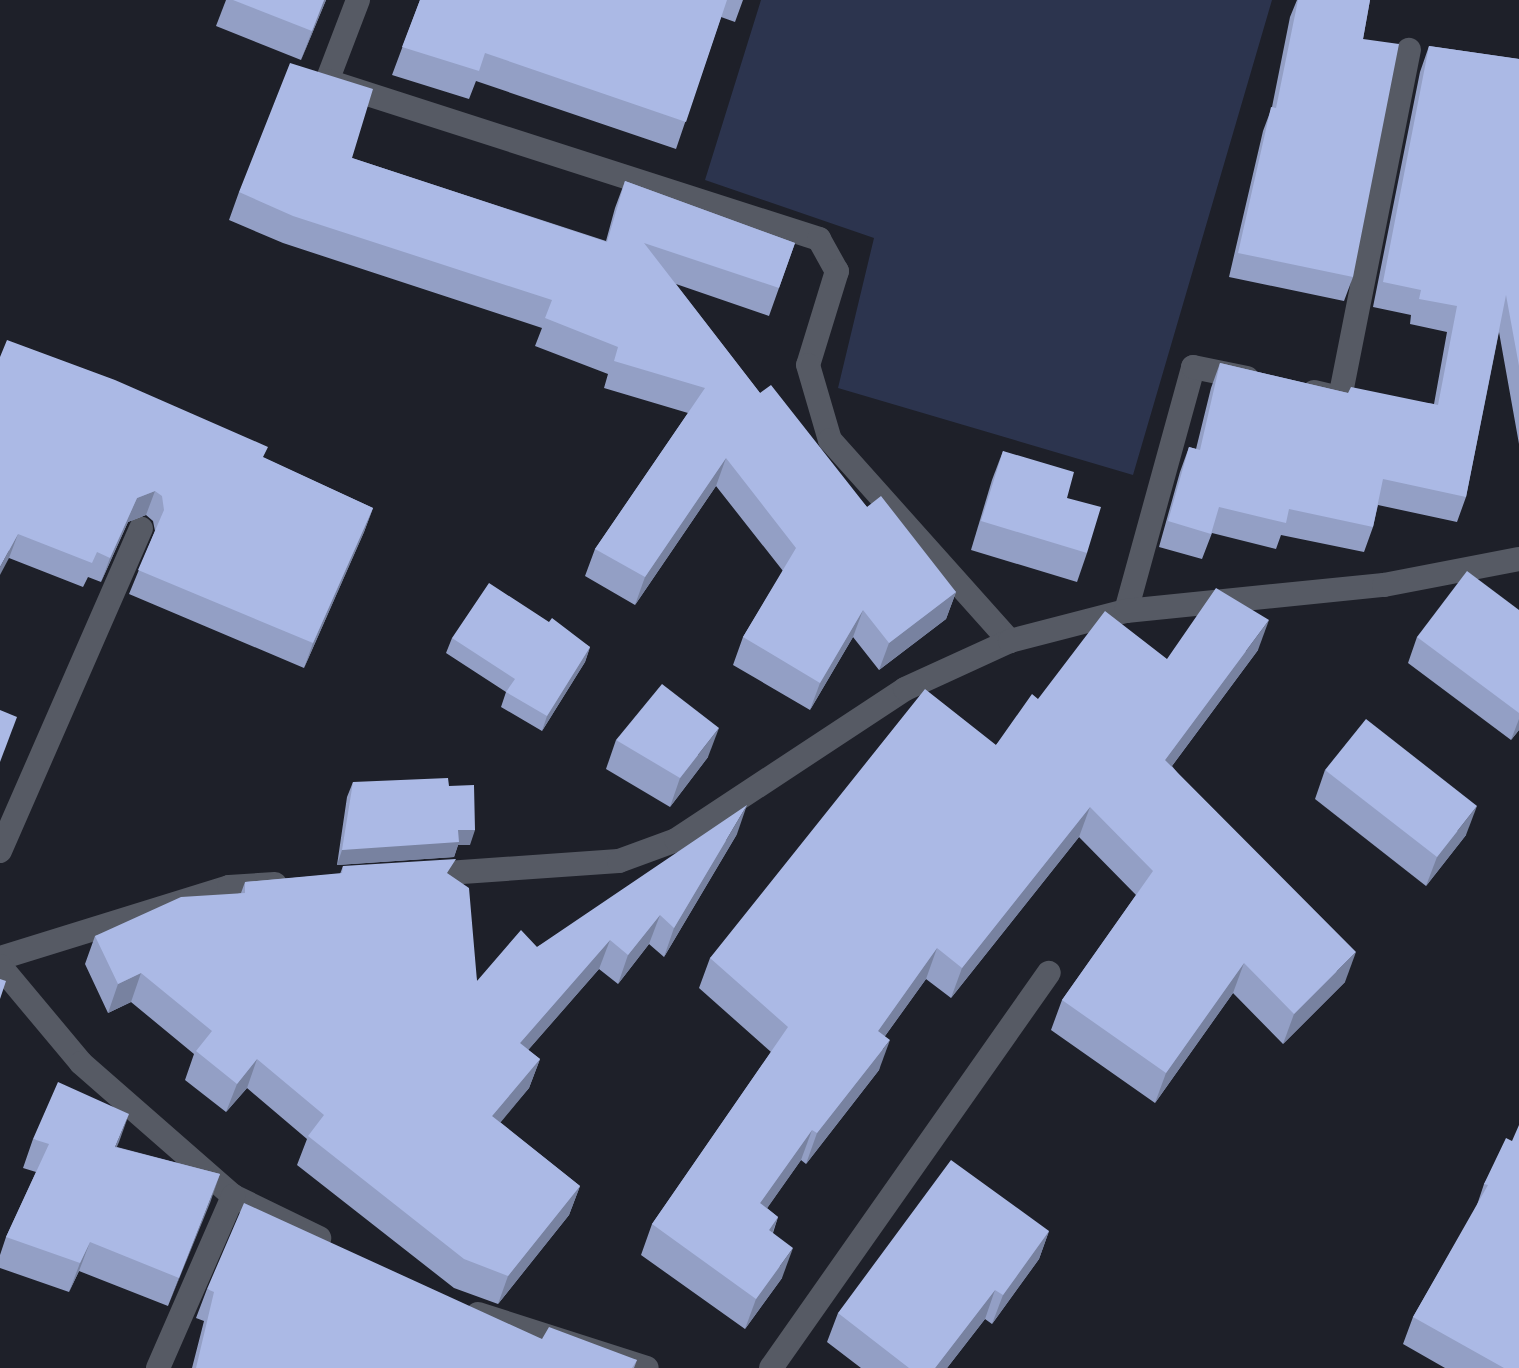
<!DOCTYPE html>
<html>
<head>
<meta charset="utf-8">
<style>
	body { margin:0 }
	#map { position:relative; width:1519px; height:1368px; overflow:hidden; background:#1e2029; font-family:"Libre Baskerville",serif }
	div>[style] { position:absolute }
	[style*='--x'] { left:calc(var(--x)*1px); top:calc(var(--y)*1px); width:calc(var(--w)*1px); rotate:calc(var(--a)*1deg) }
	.green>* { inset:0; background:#2c344e }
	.minor>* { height:24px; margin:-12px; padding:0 12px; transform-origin:12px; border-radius:12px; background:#565a64 }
	.wall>* { inset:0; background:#939fc5 }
	.shaded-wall>* { inset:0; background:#7882a0 }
	.building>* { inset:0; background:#abb9e5 }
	span { translate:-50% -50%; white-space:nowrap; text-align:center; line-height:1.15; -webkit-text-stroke:8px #090a0e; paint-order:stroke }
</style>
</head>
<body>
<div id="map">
	<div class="green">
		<i style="clip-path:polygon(761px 0,1272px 0,1133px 475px,838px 388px,874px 238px,705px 180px)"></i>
	</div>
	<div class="minor">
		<i style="--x:358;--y:0;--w:87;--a:110.9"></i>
		<i style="--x:327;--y:81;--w:517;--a:17.8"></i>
		<i style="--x:819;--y:239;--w:37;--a:61"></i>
		<i style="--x:837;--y:271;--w:98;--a:107.1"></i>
		<i style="--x:808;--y:365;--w:78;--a:73.7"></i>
		<i style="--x:830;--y:440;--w:270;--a:48.2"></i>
		<i style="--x:1314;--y:392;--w:27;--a:13"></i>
		<i style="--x:1340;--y:398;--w:355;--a:-78.8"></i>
		<i style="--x:1126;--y:611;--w:253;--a:-74.6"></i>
		<i style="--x:1193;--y:367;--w:55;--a:11.5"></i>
		<i style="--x:0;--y:851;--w:352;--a:-66.4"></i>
		<i style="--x:419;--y:875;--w:200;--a:-4"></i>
		<i style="--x:619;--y:861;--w:61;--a:-20.2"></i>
		<i style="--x:676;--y:840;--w:274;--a:-33.4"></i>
		<i style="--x:905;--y:689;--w:115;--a:-24.6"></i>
		<i style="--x:1010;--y:641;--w:120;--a:-14.5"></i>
		<i style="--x:1126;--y:611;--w:259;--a:-5.8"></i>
		<i style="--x:1384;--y:585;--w:137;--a:-10.9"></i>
		<i style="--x:0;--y:958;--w:240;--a:-17.2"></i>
		<i style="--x:229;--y:887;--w:46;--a:-3.7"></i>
		<i style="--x:0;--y:966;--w:126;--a:50.1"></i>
		<i style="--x:81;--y:1063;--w:202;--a:41.2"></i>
		<i style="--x:233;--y:1196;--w:96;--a:26"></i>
		<i style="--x:478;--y:1314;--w:177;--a:17.7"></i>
		<i style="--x:158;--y:1368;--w:188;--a:-66.4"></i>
		<i style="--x:771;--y:1368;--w:483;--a:-54.9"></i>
	</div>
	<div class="wall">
		<i style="clip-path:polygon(226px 0,326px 0,301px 60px,216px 26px)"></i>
		<i style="clip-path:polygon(420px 0,743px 0,735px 22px,721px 17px,676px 149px,476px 81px,469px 99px,392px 75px)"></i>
		<i style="clip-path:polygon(1297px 0,1370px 0,1363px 39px,1353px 277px,1344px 301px,1229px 277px,1263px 131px,1272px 107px,1290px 17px)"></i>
		<i style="clip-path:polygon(1429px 46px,1519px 59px,1519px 444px,1499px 332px,1466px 497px,1457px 522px,1378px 505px,1373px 527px,1364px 552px,1281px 535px,1276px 549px,1212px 533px,1202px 559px,1159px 547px,1180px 472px,1189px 447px,1196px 449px,1211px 388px,1220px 363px,1348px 393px,1434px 404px,1447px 332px,1410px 324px,1411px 315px,1373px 307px,1420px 72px)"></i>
		<i style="clip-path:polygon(352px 158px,606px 241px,615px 208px,625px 181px,795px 243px,769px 316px,676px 284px,760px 393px,867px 507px,956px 592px,946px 619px,879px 670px,853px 637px,810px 710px,733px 665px,743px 637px,783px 571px,716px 486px,635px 605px,585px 576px,595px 549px,688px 413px,604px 388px,608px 374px,535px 346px,542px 328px,283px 243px,229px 220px,239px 192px)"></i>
		<i style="clip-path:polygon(0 357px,264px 458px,373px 508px,364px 532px,304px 668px,129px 594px,155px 531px,153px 521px,146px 515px,128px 522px,101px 582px,88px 577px,83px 587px,9px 558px)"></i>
		<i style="clip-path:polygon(1003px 451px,1067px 498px,1087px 553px,1077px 582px,971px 550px,992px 480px)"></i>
		<i style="clip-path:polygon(1519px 610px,1519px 730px,1511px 740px,1408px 663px,1417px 637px)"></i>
		<i style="clip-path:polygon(549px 622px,590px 647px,585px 662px,542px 731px,501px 707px,506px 692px,446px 653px,452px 638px)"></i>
		<i style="clip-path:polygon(1258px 650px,1172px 766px,1345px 982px,1283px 1044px,1233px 993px,1155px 1103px,1051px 1030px,1062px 1000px,1136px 895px,1079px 837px,951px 998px,926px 979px,885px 1036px,879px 1070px,806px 1164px,801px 1160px,767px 1208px,778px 1217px,773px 1233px,782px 1278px,745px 1329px,641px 1255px,652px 1224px,771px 1052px,699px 988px,710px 958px,996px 745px,1038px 699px,1167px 659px)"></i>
		<i style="clip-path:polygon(616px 740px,708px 757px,670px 807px,606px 769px)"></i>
		<i style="clip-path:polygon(1325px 770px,1466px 835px,1426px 886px,1315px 799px)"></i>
		<i style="clip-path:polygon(353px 782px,449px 786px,470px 845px,458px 845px,454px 857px,337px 865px,347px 797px)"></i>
		<i style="clip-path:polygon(737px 834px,664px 957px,649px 944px,618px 984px,599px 969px,528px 1050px,540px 1059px,529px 1088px,500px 1122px,580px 1186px,569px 1215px,498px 1304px,454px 1288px,297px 1165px,307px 1139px,247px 1088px,226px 1112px,185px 1080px,194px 1054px,131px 1002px,108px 1013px,85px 964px,95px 936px,241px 893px,245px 882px,340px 874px,343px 866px,450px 875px,477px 981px)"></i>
		<i style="clip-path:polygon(33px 1139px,117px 1147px,220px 1174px,168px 1306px,79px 1271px,69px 1292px,0 1268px,0 1255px,6px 1237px,36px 1172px,23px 1168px)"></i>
		<i style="clip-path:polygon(1512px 1141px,1519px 1368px,1445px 1368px,1403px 1344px,1413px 1317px,1476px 1208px,1484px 1184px)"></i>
		<i style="clip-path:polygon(1049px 1231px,1039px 1259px,992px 1324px,985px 1319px,947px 1368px,861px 1368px,827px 1342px,838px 1313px)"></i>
		<i style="clip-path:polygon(207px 1289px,542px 1339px,637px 1360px,634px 1368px,192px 1368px,204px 1321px,196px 1318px)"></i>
	</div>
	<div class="shaded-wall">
		<i style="clip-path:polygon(324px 0,326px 0,301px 60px,312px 31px)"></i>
		<i style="clip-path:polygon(726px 458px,716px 486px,635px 605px,645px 577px)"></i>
		<i style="clip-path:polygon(155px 491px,146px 515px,128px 522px,101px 582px,110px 558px,137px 498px)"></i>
		<i style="clip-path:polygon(373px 508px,364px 532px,304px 668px,313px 643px)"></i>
		<i style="clip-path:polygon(18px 534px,9px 558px,0 575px,0 567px)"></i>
		<i style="clip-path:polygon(956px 592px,946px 619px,879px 670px,889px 643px)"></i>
		<i style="clip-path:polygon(863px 610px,853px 637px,810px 710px,820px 683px)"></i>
		<i style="clip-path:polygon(1269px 620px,1258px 650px,1154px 790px,1165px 760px)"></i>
		<i style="clip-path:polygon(590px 647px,585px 662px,542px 731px,547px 716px)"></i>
		<i style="clip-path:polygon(1519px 719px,1519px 730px,1511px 740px)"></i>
		<i style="clip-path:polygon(719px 728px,708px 757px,670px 807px,680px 778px)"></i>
		<i style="clip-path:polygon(747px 805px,737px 834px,664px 957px,674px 928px)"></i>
		<i style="clip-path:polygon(1477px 806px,1466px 835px,1426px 886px,1437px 857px)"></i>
		<i style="clip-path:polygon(1090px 807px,1079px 837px,951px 998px,962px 968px)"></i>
		<i style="clip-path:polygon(458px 830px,475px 830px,470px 845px,458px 845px,454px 857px,337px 865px,342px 850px)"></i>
		<i style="clip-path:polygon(660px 915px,649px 944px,618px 984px,628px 955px)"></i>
		<i style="clip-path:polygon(610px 940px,599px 969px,509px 1072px,520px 1043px)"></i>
		<i style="clip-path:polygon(937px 948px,926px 979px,867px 1061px,878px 1031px)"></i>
		<i style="clip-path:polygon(1356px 952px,1345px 982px,1283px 1044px,1294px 1014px)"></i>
		<i style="clip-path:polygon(1244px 963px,1233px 993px,1155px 1103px,1166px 1073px)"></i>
		<i style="clip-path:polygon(141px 973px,131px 1002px,108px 1013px,118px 984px)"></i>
		<i style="clip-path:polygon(890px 1040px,879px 1070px,806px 1164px,817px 1133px)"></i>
		<i style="clip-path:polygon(257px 1059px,247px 1088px,226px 1112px,237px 1084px)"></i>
		<i style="clip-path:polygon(540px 1059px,529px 1088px,482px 1145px,492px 1116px)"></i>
		<i style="clip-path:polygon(129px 1114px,119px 1142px,104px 1176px,115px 1147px)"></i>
		<i style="clip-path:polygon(812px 1130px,801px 1160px,749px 1234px,760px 1203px)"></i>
		<i style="clip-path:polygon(220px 1174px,210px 1203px,168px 1306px,179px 1278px)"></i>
		<i style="clip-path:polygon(580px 1186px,569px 1215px,498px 1304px,508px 1276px)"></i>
		<i style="clip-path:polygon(778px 1217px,767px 1247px,769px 1230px)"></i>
		<i style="clip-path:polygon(1049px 1231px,1039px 1259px,992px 1324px,1003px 1295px)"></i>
		<i style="clip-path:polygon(90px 1242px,79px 1271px,69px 1292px,80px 1263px)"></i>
		<i style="clip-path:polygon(793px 1248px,782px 1278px,745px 1329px,756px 1299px)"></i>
		<i style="clip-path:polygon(995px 1290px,985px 1319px,947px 1368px,935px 1368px)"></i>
	</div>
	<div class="building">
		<i style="clip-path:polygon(233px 0,324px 0,312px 31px)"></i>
		<i style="clip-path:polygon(420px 0,727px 0,686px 122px,485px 53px,479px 71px,402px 47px)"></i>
		<i style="clip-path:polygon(1298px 0,1370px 0,1363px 39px,1399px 44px,1353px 277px,1238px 253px,1271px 107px,1276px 108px)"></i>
		<i style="clip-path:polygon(1429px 46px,1519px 59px,1519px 366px,1506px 295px,1466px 497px,1383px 479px,1373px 527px,1289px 509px,1286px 523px,1219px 507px,1211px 534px,1168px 521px,1189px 447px,1200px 450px,1220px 363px,1348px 393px,1351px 387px,1438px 405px,1457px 306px,1419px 299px,1421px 290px,1383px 282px)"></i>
		<i style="clip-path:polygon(290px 63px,373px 89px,352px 158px,607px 242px,625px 181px,795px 243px,779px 288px,644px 243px,760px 393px,771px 385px,867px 507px,881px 496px,956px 592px,889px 643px,863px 610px,820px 683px,743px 637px,796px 548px,726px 458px,645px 577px,595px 549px,705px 388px,614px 361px,618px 347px,545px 318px,552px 300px,293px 216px,239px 192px)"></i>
		<i style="clip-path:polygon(7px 340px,115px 380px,268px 447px,263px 457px,373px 508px,313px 643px,138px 570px,164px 510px,162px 496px,155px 491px,137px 498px,110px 558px,97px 552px,92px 563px,18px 534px,0 567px,0 357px)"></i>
		<i style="clip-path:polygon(1003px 451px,1074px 472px,1067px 498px,1101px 507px,1087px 553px,981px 521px)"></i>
		<i style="clip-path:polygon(1467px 571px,1519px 610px,1519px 713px,1417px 637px)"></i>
		<i style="clip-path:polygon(489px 583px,549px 622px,552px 618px,590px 647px,547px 716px,506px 692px,515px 679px,452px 638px)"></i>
		<i style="clip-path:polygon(1216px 588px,1269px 620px,1165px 760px,1356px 952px,1294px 1014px,1244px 963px,1166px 1073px,1062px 1000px,1153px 871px,1090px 807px,962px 968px,937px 948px,878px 1031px,890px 1040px,817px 1133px,812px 1130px,760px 1203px,778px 1217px,769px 1230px,793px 1248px,756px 1299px,652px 1224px,788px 1027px,710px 958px,925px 689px,996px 745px,1032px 694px,1038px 699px,1105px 611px,1167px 659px)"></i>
		<i style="clip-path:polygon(662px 684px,719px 728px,680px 778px,616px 740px)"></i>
		<i style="clip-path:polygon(0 710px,17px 717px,0 762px)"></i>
		<i style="clip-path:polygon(1366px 719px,1477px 806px,1437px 857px,1325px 770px)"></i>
		<i style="clip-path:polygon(448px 778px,449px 786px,474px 785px,475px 830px,458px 830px,459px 842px,342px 850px,353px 782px)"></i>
		<i style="clip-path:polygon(747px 805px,674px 928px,660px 915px,628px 955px,610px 940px,520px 1043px,540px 1059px,492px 1116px,580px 1186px,508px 1276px,464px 1259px,308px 1136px,324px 1115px,257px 1059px,237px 1084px,196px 1051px,212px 1031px,141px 973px,118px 984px,95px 936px,181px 897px,245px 893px,245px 882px,342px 873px,343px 866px,456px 859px,447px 873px,469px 888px,477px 981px,521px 930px,537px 947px)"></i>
		<i style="clip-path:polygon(0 979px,6px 981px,0 999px)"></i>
		<i style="clip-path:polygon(58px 1082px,129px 1114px,115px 1147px,220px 1174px,179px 1278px,90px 1242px,80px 1263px,6px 1237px,49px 1144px,33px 1139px)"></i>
		<i style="clip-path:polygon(1519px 1125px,1519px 1368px,1504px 1368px,1413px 1317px,1488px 1185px,1484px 1184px,1506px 1138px,1512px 1141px)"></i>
		<i style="clip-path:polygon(951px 1160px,1049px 1231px,1003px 1295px,995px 1290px,935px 1368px,909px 1368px,838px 1313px)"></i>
		<i style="clip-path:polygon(244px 1203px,542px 1339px,549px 1327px,637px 1360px,632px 1368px,196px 1368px,214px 1292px,207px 1289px)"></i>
	</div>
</div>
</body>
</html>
